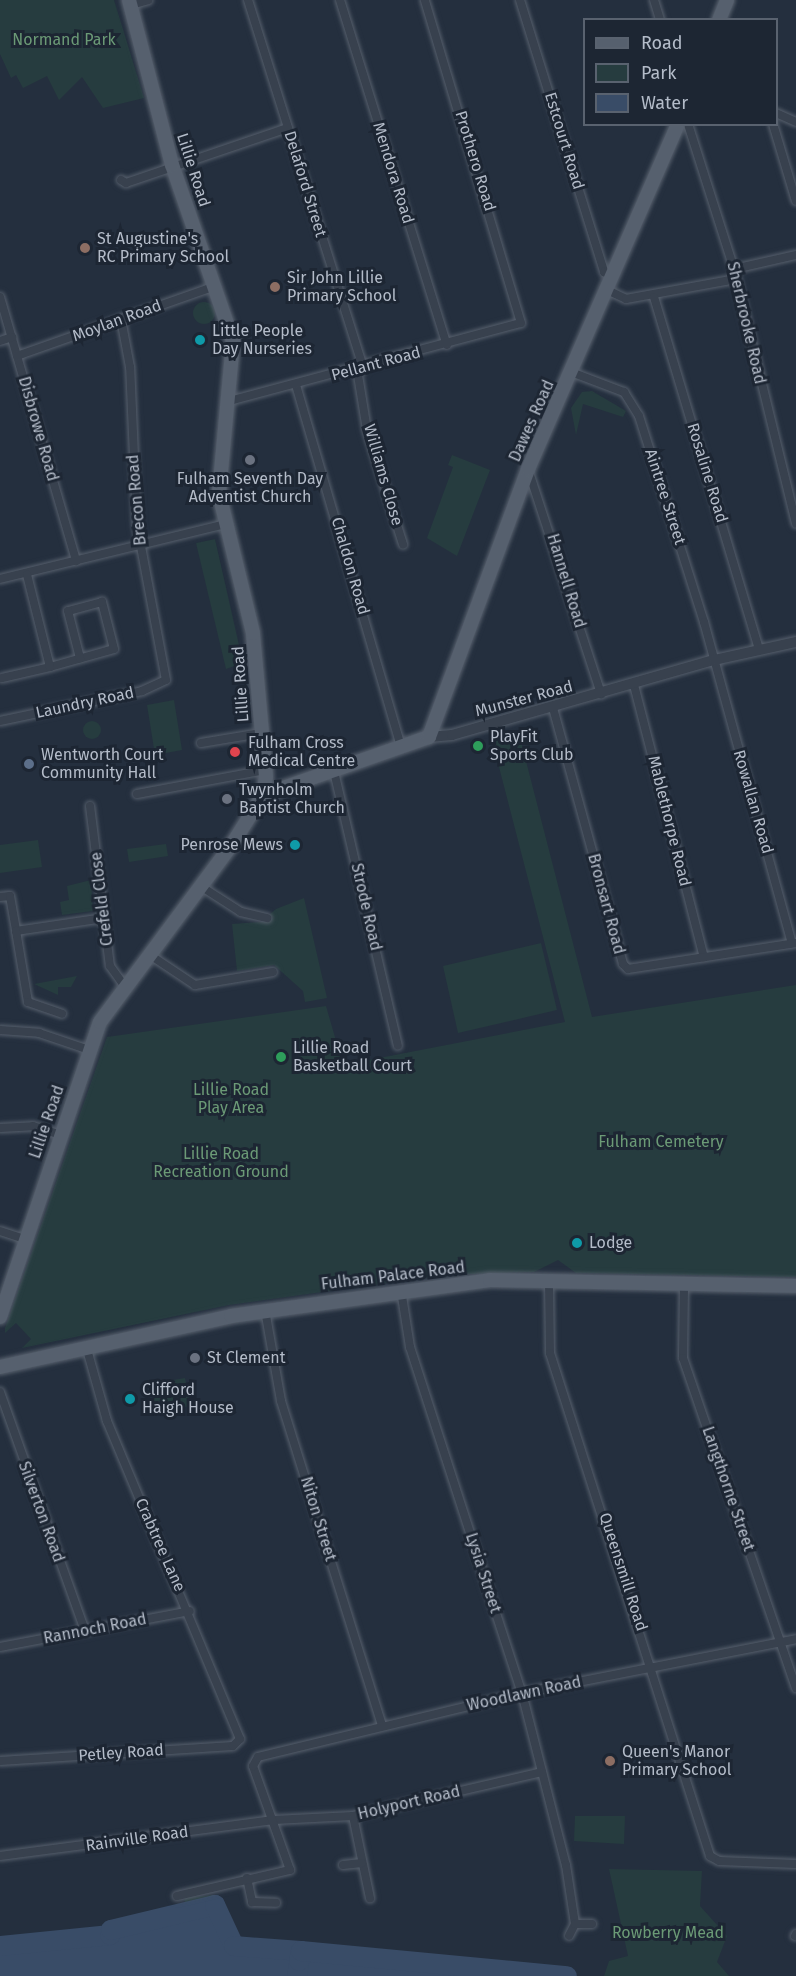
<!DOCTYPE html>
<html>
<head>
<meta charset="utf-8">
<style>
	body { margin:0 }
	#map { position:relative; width:796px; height:1976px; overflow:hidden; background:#242f3e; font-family:"Fira Sans",sans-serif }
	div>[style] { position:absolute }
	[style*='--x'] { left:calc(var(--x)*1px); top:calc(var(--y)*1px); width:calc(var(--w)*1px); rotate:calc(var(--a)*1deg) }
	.green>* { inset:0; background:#263c3f }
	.round { border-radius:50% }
	.water>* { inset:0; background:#394c67 }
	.river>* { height:20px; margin:-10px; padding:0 10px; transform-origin:10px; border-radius:10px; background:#394c67 }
	.roads { filter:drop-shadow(0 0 2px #565f6c) drop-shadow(0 0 2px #565f6c) }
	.minor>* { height:8px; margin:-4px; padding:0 4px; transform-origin:4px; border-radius:4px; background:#38414e }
	.tertiary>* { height:10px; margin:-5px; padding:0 5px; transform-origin:5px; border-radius:5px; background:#38414e }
	.primary>* { height:14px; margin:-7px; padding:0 7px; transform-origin:7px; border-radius:7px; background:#56606e }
	.dots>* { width:16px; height:16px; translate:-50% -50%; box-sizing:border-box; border:3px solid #1d2633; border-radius:50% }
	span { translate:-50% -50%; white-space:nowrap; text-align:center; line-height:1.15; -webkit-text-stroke:6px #1d2633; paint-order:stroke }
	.park-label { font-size:16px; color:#6b9a76 }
	.street-label { font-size:16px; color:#b4bcc9 }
	.poi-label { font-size:16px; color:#b4bcc9 }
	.left { translate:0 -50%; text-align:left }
	.right { translate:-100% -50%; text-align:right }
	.legend { position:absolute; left:583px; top:18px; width:195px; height:108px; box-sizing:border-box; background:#1d2633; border:2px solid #59626f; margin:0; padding:8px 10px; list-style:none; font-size:18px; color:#b4bcc9 }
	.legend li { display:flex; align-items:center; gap:12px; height:30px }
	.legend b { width:30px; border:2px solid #59626f }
</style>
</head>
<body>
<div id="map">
	<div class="green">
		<i style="clip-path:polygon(0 0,114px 0,144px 98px,103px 108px,82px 77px,59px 100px,47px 76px,23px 88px,16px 75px,11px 78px,0 54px)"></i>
		<i class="round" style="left:193px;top:302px;width:22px;height:22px"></i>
		<i style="clip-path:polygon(592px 391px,626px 411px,623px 417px,583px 404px,576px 435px,571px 408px,582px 392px)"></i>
		<i style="clip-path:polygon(452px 455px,490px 470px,457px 556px,427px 538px,453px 467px,448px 465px)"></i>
		<i style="clip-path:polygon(215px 539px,243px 663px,226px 669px,196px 543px)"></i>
		<i style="clip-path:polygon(174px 700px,182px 750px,155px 755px,147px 705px)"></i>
		<i class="round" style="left:83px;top:721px;width:18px;height:18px"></i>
		<i style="clip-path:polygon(518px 730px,592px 1017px,796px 985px,796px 1277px,576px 1273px,558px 1260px,534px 1272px,444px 1275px,229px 1305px,22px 1348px,31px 1339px,16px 1323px,5px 1333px,5px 1328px,107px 1037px,326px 1006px,343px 1065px,565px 1022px,491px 736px)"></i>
		<i style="clip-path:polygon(38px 840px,42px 867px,0 873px,0 845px)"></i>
		<i style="clip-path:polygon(166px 844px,168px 856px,129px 862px,127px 849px)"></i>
		<i style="clip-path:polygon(91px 880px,93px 911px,62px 915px,60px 902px,69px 900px,67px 886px)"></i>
		<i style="clip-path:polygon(304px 898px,327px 998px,305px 1002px,303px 991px,274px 965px,237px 971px,232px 924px,261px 922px,276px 909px)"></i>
		<i style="clip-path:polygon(541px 943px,557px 1010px,458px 1033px,443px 966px)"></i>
		<i style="clip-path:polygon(77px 976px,71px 987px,58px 987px,58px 995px,34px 984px)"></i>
		<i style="clip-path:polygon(185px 1378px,191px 1406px,156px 1413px,151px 1384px)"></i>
		<i style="clip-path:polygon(575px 1816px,625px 1816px,624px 1844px,574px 1841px)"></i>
		<i style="clip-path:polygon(609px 1869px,702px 1871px,700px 1906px,727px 1936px,717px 1962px,729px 1976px,604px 1976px,609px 1961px,628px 1956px)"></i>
		<i style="clip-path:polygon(212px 1895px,215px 1905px,184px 1909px,185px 1898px)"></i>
	</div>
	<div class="water">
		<i style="clip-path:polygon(215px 1905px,228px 1939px,244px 1948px,567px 1976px,0 1976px,0 1946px,110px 1935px,111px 1930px)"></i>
	</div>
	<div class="river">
		<i style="--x:0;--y:1946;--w:111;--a:-5.7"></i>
		<i style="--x:110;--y:1935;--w:5;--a:-79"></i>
		<i style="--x:111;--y:1930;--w:107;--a:-13.5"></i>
		<i style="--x:215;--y:1905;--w:45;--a:65.1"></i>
		<i style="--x:234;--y:1946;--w:67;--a:4.3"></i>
		<i style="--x:301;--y:1951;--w:25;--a:99"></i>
		<i style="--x:299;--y:1961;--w:10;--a:-79"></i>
		<i style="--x:301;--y:1951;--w:267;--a:5.4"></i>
	</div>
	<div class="roads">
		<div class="minor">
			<i style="--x:248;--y:0;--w:386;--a:72.6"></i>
			<i style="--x:340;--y:0;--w:361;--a:72.8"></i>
			<i style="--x:520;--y:0;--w:285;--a:72.8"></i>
			<i style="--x:604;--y:272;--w:10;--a:29"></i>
			<i style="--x:654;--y:0;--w:21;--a:73"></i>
			<i style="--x:131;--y:5;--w:18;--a:-16"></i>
			<i style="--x:776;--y:113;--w:22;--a:24"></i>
			<i style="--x:688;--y:124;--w:152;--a:72.4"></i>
			<i style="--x:734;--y:269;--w:262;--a:76.3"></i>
			<i style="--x:773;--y:124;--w:80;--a:73.4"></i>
			<i style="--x:121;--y:180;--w:6;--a:31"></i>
			<i style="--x:126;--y:183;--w:171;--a:-18.8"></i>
			<i style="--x:734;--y:269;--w:64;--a:-12.7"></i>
			<i style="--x:607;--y:290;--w:21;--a:25"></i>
			<i style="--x:626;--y:299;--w:112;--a:-10.3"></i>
			<i style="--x:0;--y:297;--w:275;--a:73.9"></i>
			<i style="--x:654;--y:297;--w:368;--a:73.4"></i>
			<i style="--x:0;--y:341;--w:13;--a:-18"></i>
			<i style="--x:17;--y:356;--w:211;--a:-19.4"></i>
			<i style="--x:357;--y:369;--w:62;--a:80.7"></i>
			<i style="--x:367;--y:430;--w:120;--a:72.5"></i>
			<i style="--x:571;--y:372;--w:57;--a:20.7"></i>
			<i style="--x:624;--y:392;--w:28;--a:58"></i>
			<i style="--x:639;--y:416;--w:216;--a:72.5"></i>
			<i style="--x:704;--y:622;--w:333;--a:74.7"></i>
			<i style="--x:296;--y:385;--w:377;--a:73.8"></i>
			<i style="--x:229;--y:401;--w:302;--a:-15"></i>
			<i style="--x:521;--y:323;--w:337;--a:-106.6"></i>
			<i style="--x:528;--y:469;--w:237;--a:72"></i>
			<i style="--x:0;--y:579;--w:232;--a:-13.7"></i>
			<i style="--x:50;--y:667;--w:66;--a:-15.7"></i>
			<i style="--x:114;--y:649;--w:49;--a:-104.3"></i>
			<i style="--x:102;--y:602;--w:35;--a:165"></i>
			<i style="--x:68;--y:611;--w:49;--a:75.7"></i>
			<i style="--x:2;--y:678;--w:49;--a:-12.9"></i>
			<i style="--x:50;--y:667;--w:95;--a:-104"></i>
			<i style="--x:634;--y:685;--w:281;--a:75.6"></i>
			<i style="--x:553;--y:708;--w:265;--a:74.7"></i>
			<i style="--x:623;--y:964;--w:7;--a:45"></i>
			<i style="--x:628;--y:969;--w:170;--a:-8.8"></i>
			<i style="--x:0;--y:721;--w:145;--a:-11.9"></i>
			<i style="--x:142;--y:691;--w:26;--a:-25"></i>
			<i style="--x:166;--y:680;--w:158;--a:-100.6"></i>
			<i style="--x:137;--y:525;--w:158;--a:-92.5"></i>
			<i style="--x:130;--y:367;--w:49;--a:-100.6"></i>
			<i style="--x:201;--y:743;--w:61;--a:-9.5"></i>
			<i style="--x:333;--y:767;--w:286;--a:76.9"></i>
			<i style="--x:137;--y:794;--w:130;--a:-10.6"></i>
			<i style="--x:90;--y:806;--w:161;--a:82.9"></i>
			<i style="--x:110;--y:966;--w:26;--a:54"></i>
			<i style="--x:202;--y:887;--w:46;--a:32.7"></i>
			<i style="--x:241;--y:912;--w:27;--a:13"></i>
			<i style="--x:0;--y:897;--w:10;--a:-6"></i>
			<i style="--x:10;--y:896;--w:36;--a:80"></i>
			<i style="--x:16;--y:931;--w:89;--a:-8.4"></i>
			<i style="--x:16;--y:931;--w:72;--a:80.4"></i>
			<i style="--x:28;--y:1002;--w:36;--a:19"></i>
			<i style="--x:150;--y:955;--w:54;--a:33.7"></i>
			<i style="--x:195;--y:985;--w:79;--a:-9.5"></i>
			<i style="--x:0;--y:1030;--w:39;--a:4"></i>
			<i style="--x:39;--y:1033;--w:53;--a:18.8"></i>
			<i style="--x:0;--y:1128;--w:33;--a:-3"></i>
			<i style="--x:33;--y:1126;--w:28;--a:18"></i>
			<i style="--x:0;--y:1231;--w:25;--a:18"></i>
			<i style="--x:549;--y:1282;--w:71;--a:89.2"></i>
			<i style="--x:550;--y:1353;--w:528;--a:72.35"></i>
			<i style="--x:710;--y:1856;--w:10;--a:29"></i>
			<i style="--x:719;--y:1861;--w:77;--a:2.2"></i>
			<i style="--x:684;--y:1286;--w:72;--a:90.8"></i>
			<i style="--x:683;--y:1358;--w:349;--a:71.1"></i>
			<i style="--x:401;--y:1290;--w:58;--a:81"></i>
			<i style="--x:410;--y:1347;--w:364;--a:72.1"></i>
			<i style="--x:522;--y:1693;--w:178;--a:75.7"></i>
			<i style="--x:566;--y:1865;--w:60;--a:81.3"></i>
			<i style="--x:575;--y:1924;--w:13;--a:117"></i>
			<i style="--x:265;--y:1310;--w:92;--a:80"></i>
			<i style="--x:281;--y:1401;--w:339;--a:72.7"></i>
			<i style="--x:0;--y:1392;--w:254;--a:70.4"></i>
			<i style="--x:0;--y:1647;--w:193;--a:-10.7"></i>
			<i style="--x:0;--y:1761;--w:233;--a:-3.7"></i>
			<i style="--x:233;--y:1746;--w:10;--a:-45"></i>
			<i style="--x:240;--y:1739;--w:345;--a:-112.7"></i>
			<i style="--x:107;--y:1421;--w:78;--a:-105.6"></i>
			<i style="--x:353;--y:1816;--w:84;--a:78.3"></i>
			<i style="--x:0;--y:1856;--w:276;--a:-7.5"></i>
			<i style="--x:274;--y:1820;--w:79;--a:-2.9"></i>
			<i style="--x:353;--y:1816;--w:194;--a:-13.1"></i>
			<i style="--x:343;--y:1865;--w:19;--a:-6"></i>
			<i style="--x:247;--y:1878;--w:25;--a:78"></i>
			<i style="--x:252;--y:1902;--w:24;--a:2"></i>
			<i style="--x:177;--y:1896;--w:116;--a:-13"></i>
			<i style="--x:290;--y:1870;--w:110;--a:-109.6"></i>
			<i style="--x:253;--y:1766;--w:10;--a:-61"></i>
			<i style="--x:258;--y:1757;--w:272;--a:-13.6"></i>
			<i style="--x:522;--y:1693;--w:279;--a:-11.1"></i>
			<i style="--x:575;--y:1924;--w:17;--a:0"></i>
			<i style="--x:795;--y:1936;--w:2;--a:-63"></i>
		</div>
		<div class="tertiary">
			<i style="--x:429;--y:737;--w:23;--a:-5"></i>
			<i style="--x:452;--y:735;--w:273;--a:-16"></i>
			<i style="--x:714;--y:660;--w:84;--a:-12.4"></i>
		</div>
		<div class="primary">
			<i style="--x:719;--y:20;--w:22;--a:-68"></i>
			<i style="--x:263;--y:795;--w:176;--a:-19.3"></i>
			<i style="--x:429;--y:737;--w:286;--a:-69.7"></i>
			<i style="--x:528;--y:469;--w:376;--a:-66.5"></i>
			<i style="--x:0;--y:1317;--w:311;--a:-71.3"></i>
			<i style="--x:100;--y:1022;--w:223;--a:-53.4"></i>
			<i style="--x:233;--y:843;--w:57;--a:-58"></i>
			<i style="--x:263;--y:795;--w:18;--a:-81"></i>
			<i style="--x:266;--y:777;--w:145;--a:-95.2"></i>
			<i style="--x:253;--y:633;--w:144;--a:-103.7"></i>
			<i style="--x:219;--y:493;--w:153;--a:-84.7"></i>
			<i style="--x:233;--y:341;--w:186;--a:-109.1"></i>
			<i style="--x:172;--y:165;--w:171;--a:-104.6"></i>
			<i style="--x:0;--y:1367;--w:237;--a:-12.4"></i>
			<i style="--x:231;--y:1316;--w:261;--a:-7.9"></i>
			<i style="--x:490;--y:1280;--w:306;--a:1.1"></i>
		</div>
	</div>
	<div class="dots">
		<i style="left:85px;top:248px;background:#8d6e63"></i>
		<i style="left:275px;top:287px;background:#8d6e63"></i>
		<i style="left:200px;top:340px;background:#0f9aa8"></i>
		<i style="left:250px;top:460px;background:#6b7280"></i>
		<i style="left:478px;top:746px;background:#2e9e5b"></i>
		<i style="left:235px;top:752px;background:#e0444e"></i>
		<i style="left:29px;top:764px;background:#5c6f8a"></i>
		<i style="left:227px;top:799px;background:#6b7280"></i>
		<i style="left:295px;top:845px;background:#0f9aa8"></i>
		<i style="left:281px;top:1057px;background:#2e9e5b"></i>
		<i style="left:577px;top:1243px;background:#0f9aa8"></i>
		<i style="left:195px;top:1358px;background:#6b7280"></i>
		<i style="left:130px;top:1399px;background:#0f9aa8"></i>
		<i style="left:610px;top:1761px;background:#8d6e63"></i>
	</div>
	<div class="park-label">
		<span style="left:64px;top:40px">Normand Park</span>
		<span style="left:231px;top:1099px">Lillie Road<br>Play Area</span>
		<span style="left:661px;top:1142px">Fulham Cemetery</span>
		<span style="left:221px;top:1163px">Lillie Road<br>Recreation Ground</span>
		<span style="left:668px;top:1933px">Rowberry Mead</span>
	</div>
	<div class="street-label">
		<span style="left:564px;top:141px;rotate:73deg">Estcourt Road</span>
		<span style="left:475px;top:161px;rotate:73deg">Prothero Road</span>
		<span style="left:193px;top:170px;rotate:72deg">Lillie Road</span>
		<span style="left:393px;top:173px;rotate:73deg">Mendora Road</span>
		<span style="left:305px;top:184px;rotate:73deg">Delaford Street</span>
		<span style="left:117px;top:321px;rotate:-20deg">Moylan Road</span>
		<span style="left:746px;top:323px;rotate:77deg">Sherbrooke Road</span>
		<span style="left:376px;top:364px;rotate:-15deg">Pellant Road</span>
		<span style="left:532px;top:421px;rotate:-66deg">Dawes Road</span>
		<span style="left:38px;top:429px;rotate:74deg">Disbrowe Road</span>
		<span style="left:707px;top:473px;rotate:73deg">Rosaline Road</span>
		<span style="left:383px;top:475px;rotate:74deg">Williams Close</span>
		<span style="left:665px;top:497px;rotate:72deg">Aintree Street</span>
		<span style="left:137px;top:500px;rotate:-95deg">Brecon Road</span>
		<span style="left:350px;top:566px;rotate:74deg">Chaldon Road</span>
		<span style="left:566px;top:581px;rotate:73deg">Hannell Road</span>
		<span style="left:241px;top:684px;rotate:-94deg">Lillie Road</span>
		<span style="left:524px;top:699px;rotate:-15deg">Munster Road</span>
		<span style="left:85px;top:703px;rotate:-12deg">Laundry Road</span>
		<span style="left:753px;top:802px;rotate:74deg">Rowallan Road</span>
		<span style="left:669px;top:821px;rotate:76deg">Mablethorpe Road</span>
		<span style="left:102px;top:899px;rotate:-97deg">Crefeld Close</span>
		<span style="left:606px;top:904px;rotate:75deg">Bronsart Road</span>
		<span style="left:366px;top:907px;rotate:77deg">Strode Road</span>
		<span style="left:47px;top:1122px;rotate:-71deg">Lillie Road</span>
		<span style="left:393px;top:1276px;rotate:-7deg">Fulham Palace Road</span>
		<span style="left:728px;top:1489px;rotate:71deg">Langthorne Street</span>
		<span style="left:41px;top:1512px;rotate:70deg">Silverton Road</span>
		<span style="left:318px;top:1519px;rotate:73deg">Niton Street</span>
		<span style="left:160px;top:1545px;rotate:66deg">Crabtree Lane</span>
		<span style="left:623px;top:1572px;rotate:72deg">Queensmill Road</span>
		<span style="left:483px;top:1573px;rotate:72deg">Lysia Street</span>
		<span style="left:95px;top:1629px;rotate:-11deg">Rannoch Road</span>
		<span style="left:524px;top:1694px;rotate:-12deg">Woodlawn Road</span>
		<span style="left:121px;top:1753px;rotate:-4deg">Petley Road</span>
		<span style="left:409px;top:1803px;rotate:-13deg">Holyport Road</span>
		<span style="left:137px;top:1839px;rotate:-8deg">Rainville Road</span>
	</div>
	<div class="poi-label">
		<span class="left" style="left:97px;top:248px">St Augustine's<br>RC Primary School</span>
		<span class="left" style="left:287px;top:287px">Sir John Lillie<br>Primary School</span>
		<span class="left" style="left:212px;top:340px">Little People<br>Day Nurseries</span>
		<span style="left:250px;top:488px">Fulham Seventh Day<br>Adventist Church</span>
		<span class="left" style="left:490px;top:746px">PlayFit<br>Sports Club</span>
		<span class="left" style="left:248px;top:752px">Fulham Cross<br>Medical Centre</span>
		<span class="left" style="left:41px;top:764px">Wentworth Court<br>Community Hall</span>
		<span class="left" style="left:239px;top:799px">Twynholm<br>Baptist Church</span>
		<span class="right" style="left:283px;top:845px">Penrose Mews</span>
		<span class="left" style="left:293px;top:1057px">Lillie Road<br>Basketball Court</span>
		<span class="left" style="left:589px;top:1243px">Lodge</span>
		<span class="left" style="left:207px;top:1358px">St Clement</span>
		<span class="left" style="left:142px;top:1399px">Clifford<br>Haigh House</span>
		<span class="left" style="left:622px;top:1761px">Queen's Manor<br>Primary School</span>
	</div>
	<ul class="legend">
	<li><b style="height:8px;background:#56606e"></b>Road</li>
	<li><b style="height:16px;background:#263c3f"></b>Park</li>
	<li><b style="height:16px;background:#394c67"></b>Water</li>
	</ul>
</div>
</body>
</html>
